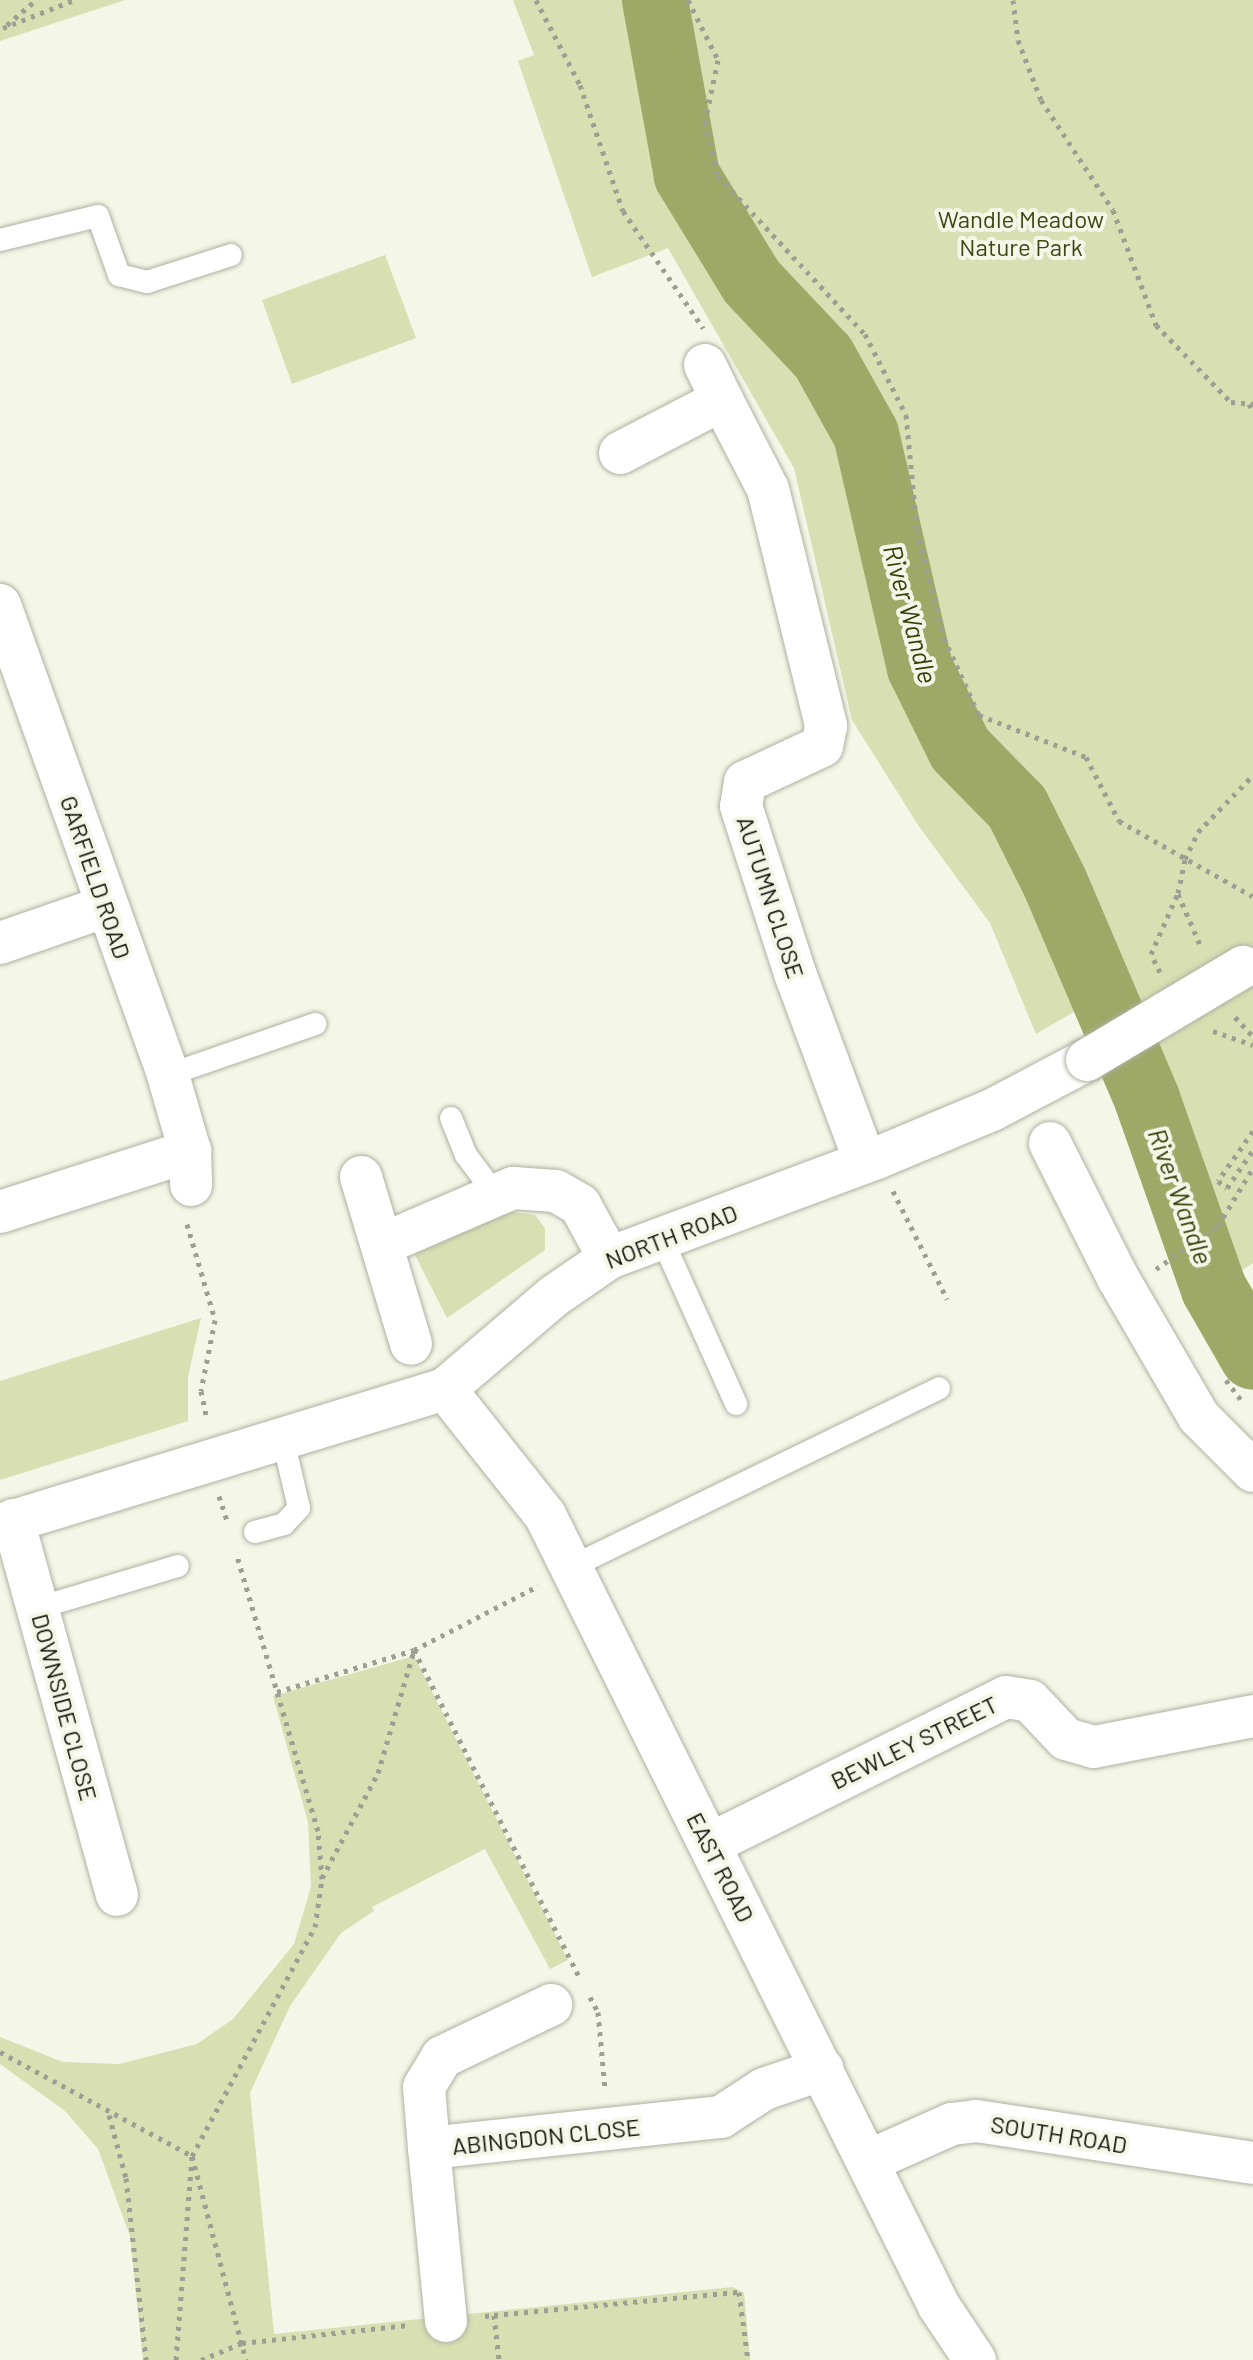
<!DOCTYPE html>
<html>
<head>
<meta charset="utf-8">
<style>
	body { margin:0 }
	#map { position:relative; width:1253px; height:2360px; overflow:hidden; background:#f4f7e7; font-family:Barlow,sans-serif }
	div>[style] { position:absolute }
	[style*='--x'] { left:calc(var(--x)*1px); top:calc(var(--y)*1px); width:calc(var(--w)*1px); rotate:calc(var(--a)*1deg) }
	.green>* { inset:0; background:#d7dfb3 }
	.river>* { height:66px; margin:-33px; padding:0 33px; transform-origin:33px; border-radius:33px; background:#9ea968 }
	.path>* { height:5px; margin-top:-2.5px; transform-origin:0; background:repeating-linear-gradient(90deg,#9d9f93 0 4px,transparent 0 10px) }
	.roads { filter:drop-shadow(0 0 2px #adb1a1) drop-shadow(0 0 2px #adb1a1) }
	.service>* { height:22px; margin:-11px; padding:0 11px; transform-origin:11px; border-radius:11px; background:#fff }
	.minor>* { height:42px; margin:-21px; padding:0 21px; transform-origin:21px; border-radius:21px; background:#fff }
	.bridges { filter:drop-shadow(0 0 2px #adb1a1) drop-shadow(0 0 2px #adb1a1) }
	.minor-bridge>* { height:42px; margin:-21px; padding:0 21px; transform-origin:21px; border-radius:21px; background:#fff }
	span { translate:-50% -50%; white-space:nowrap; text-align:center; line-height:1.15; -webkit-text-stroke:8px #f4f7e7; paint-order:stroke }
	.park-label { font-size:24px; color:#3e4513 }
	.street-label { font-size:24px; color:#11130d }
	.water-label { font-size:26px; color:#373e0a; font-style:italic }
</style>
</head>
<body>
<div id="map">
	<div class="green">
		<i style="clip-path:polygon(0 0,125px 0,0 41px)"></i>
		<i style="clip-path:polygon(513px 0,1253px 0,1253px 1263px,1214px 1289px,1103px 995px,1036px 1034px,990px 923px,918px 825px,852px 720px,794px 468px,668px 248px,592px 277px,518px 61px,534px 55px)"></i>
		<i style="clip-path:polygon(385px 255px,416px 338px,292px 384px,262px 300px)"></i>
		<i style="clip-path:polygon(490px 1209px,535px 1215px,545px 1228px,545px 1250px,447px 1318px,412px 1249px)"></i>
		<i style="clip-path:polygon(201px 1318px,188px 1377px,188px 1421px,0 1480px,0 1381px)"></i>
		<i style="clip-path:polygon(414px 1656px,568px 1960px,550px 1969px,485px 1849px,372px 1907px,374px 1911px,341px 1933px,290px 2006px,250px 2093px,274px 2334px,733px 2287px,744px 2293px,750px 2360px,143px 2360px,130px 2236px,98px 2149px,65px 2111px,0 2064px,0 2037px,63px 2062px,119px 2064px,197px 2044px,233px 2019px,294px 1944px,311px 1887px,308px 1822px,273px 1696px)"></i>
	</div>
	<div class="river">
		<i style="--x:655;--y:0;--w:179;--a:79.7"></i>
		<i style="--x:687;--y:176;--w:124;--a:58.5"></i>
		<i style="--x:752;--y:282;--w:103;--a:46.6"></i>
		<i style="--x:823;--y:357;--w:88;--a:60.8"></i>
		<i style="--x:866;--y:434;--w:240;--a:77"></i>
		<i style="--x:920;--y:668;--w:90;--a:63.7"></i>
		<i style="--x:960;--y:749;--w:81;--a:45.5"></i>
		<i style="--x:1017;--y:807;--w:85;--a:63.4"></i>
		<i style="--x:1055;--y:883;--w:235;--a:66.9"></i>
		<i style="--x:1147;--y:1099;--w:201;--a:70.6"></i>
		<i style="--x:1214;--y:1289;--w:78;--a:60.2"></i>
	</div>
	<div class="path">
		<i style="--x:536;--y:0;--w:96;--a:62.6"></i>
		<i style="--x:580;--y:85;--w:133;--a:71.2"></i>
		<i style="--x:623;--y:211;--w:142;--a:55.6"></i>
		<i style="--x:688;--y:0;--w:67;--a:63.4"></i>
		<i style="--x:718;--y:60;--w:63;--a:101.8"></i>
		<i style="--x:705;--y:122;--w:56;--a:76.5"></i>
		<i style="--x:718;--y:176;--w:216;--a:47.1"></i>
		<i style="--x:865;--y:334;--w:91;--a:63.2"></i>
		<i style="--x:906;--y:415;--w:116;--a:84.5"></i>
		<i style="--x:917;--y:530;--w:111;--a:76"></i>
		<i style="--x:944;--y:638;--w:85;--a:65.6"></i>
		<i style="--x:979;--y:715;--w:115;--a:21.4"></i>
		<i style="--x:1086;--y:757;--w:72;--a:62.7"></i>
		<i style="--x:1119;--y:821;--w:153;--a:29.4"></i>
		<i style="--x:1013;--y:0;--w:40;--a:82.9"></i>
		<i style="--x:1018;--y:40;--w:64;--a:69"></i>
		<i style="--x:1041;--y:100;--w:131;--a:56.8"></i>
		<i style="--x:1113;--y:210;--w:123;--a:69.5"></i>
		<i style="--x:1156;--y:325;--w:107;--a:45.8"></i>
		<i style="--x:1231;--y:402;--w:22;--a:5"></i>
		<i style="--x:7;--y:25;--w:38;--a:-41"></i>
		<i style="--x:3;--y:28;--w:76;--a:-21.5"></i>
		<i style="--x:1249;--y:404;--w:8;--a:60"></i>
		<i style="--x:1178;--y:894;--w:58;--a:66.5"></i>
		<i style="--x:1160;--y:972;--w:20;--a:-117"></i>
		<i style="--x:1151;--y:954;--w:67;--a:-66.1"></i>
		<i style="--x:1178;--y:893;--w:35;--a:-78"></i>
		<i style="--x:1185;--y:859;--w:30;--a:-64"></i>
		<i style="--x:1198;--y:832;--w:79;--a:-46"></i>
		<i style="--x:1235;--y:1017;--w:26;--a:47"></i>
		<i style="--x:1213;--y:1031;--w:42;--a:19.3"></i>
		<i style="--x:1253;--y:1131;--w:61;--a:125"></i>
		<i style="--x:1218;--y:1181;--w:11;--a:38"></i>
		<i style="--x:1227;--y:1188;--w:46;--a:-55.6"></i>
		<i style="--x:893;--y:1191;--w:121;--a:63.4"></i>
		<i style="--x:187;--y:1224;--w:100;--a:73.7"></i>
		<i style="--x:215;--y:1320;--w:72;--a:101.2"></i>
		<i style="--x:201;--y:1391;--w:30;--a:78"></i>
		<i style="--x:1156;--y:1269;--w:75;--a:-34.7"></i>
		<i style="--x:1218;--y:1226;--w:68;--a:-58.9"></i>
		<i style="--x:1226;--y:1380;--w:26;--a:53"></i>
		<i style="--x:219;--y:1496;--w:26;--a:72"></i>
		<i style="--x:414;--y:1650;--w:368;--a:63.2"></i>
		<i style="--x:277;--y:1692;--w:143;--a:-17"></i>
		<i style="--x:414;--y:1650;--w:140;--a:-27.3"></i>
		<i style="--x:322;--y:1878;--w:119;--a:-61.9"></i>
		<i style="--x:378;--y:1773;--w:127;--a:-73.6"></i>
		<i style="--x:590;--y:1997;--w:17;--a:62"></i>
		<i style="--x:598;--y:2012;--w:77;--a:84.8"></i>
		<i style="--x:0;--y:2052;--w:218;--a:28.4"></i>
		<i style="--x:192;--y:2156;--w:211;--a:75.2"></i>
		<i style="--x:109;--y:2115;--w:65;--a:74.9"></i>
		<i style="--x:126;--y:2178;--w:183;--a:83.7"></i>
		<i style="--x:494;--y:2315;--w:246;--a:-5.4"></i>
		<i style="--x:739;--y:2292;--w:69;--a:82.5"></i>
		<i style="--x:485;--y:2316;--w:9;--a:-6"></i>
		<i style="--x:494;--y:2315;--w:45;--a:83.7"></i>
		<i style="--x:176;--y:2360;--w:205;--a:-85.5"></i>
		<i style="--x:192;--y:2156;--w:260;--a:-61.8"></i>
		<i style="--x:315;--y:1927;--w:49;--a:-81.7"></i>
		<i style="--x:322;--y:1879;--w:48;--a:-94.8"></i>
		<i style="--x:318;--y:1831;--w:290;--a:-106.4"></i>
		<i style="--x:201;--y:2360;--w:44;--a:-22.5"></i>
		<i style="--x:242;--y:2343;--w:167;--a:-6.2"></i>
	</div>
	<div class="roads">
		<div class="service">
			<i style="--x:0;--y:240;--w:101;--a:-13.8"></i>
			<i style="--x:98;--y:216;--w:63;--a:70.4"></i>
			<i style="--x:119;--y:275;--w:29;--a:14"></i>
			<i style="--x:147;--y:282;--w:88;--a:-17.8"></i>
			<i style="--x:168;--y:1075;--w:156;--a:-19.1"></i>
			<i style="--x:451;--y:1118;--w:40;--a:68"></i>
			<i style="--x:466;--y:1155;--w:49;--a:53.4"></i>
			<i style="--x:662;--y:1239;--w:181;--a:65.8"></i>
			<i style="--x:255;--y:1532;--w:30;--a:-15"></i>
			<i style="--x:284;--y:1524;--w:22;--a:-47"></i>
			<i style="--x:299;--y:1508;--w:70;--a:-103.2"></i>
			<i style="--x:571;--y:1567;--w:409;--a:-25.9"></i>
			<i style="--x:38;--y:1608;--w:146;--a:-16.7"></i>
		</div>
		<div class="minor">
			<i style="--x:705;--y:365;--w:39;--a:64"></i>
			<i style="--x:620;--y:453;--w:115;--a:-27.5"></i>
			<i style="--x:722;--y:400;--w:100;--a:62.7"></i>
			<i style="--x:768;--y:489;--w:244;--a:76.2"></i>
			<i style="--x:826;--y:726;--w:20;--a:101"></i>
			<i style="--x:822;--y:746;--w:85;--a:154.9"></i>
			<i style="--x:745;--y:782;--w:24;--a:99"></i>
			<i style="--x:741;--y:806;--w:179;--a:72.1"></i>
			<i style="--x:796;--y:976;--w:198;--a:69.6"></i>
			<i style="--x:0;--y:605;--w:499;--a:70.3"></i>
			<i style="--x:168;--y:1075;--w:79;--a:73.9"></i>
			<i style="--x:190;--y:1151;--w:34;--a:88"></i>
			<i style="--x:0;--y:943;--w:110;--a:-19.1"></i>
			<i style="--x:1050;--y:1143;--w:151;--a:63.3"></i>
			<i style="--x:1118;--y:1278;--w:161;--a:59.8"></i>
			<i style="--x:1199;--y:1417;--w:76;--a:45"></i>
			<i style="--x:361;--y:1177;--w:174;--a:73.3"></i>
			<i style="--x:0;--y:1212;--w:200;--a:-17.8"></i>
			<i style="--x:383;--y:1244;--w:142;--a:-23.3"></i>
			<i style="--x:513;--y:1188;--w:43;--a:4"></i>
			<i style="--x:556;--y:1191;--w:28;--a:30"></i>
			<i style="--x:580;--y:1205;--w:60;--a:61.3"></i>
			<i style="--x:445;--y:1389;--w:161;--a:51.6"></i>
			<i style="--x:545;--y:1515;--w:884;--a:63.52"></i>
			<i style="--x:939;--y:2306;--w:65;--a:56.3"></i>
			<i style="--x:13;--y:1520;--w:389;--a:74.5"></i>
			<i style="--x:0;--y:1525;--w:465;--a:-17"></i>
			<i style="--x:445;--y:1389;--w:143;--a:-40.5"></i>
			<i style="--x:554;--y:1296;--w:67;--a:-34.6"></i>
			<i style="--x:609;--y:1258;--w:286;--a:-20.5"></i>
			<i style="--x:877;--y:1158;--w:125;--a:-22.7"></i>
			<i style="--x:992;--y:1110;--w:107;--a:-27.8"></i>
			<i style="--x:710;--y:1844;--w:330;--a:-26.4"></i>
			<i style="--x:1006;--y:1697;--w:24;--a:9"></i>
			<i style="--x:1030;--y:1701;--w:52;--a:46.5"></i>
			<i style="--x:1066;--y:1739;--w:29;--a:16"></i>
			<i style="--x:1094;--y:1747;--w:162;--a:-11"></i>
			<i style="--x:429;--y:2148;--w:61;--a:-94.7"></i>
			<i style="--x:424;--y:2087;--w:35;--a:-59"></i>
			<i style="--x:442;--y:2057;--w:121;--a:-25.5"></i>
			<i style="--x:871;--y:2160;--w:89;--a:-24"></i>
			<i style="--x:952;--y:2124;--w:24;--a:-7"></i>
			<i style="--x:976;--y:2121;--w:280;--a:8.6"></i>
			<i style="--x:446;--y:2321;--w:174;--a:-95.6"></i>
			<i style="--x:429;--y:2148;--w:294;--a:-6.1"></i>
			<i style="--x:721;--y:2117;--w:51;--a:-33.1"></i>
			<i style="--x:764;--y:2089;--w:62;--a:-18.7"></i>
		</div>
	</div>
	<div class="bridges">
		<div class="minor-bridge">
			<i style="--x:1087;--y:1060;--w:182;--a:-30.8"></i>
		</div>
	</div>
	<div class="park-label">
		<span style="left:1021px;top:233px">Wandle Meadow<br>Nature Park</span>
	</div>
	<div class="street-label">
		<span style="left:96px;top:877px;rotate:71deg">GARFIELD ROAD</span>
		<span style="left:771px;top:897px;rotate:72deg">AUTUMN CLOSE</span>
		<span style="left:671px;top:1236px;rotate:-21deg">NORTH ROAD</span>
		<span style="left:65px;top:1707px;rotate:75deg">DOWNSIDE CLOSE</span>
		<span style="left:914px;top:1742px;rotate:-26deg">BEWLEY STREET</span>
		<span style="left:721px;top:1867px;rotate:63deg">EAST ROAD</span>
		<span style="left:1059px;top:2134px;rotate:9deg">SOUTH ROAD</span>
		<span style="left:546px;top:2136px;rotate:-6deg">ABINGDON CLOSE</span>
	</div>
	<div class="water-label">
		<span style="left:911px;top:614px;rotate:75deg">River Wandle</span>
		<span style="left:1181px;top:1196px;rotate:70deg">River Wandle</span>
	</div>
</div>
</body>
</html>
